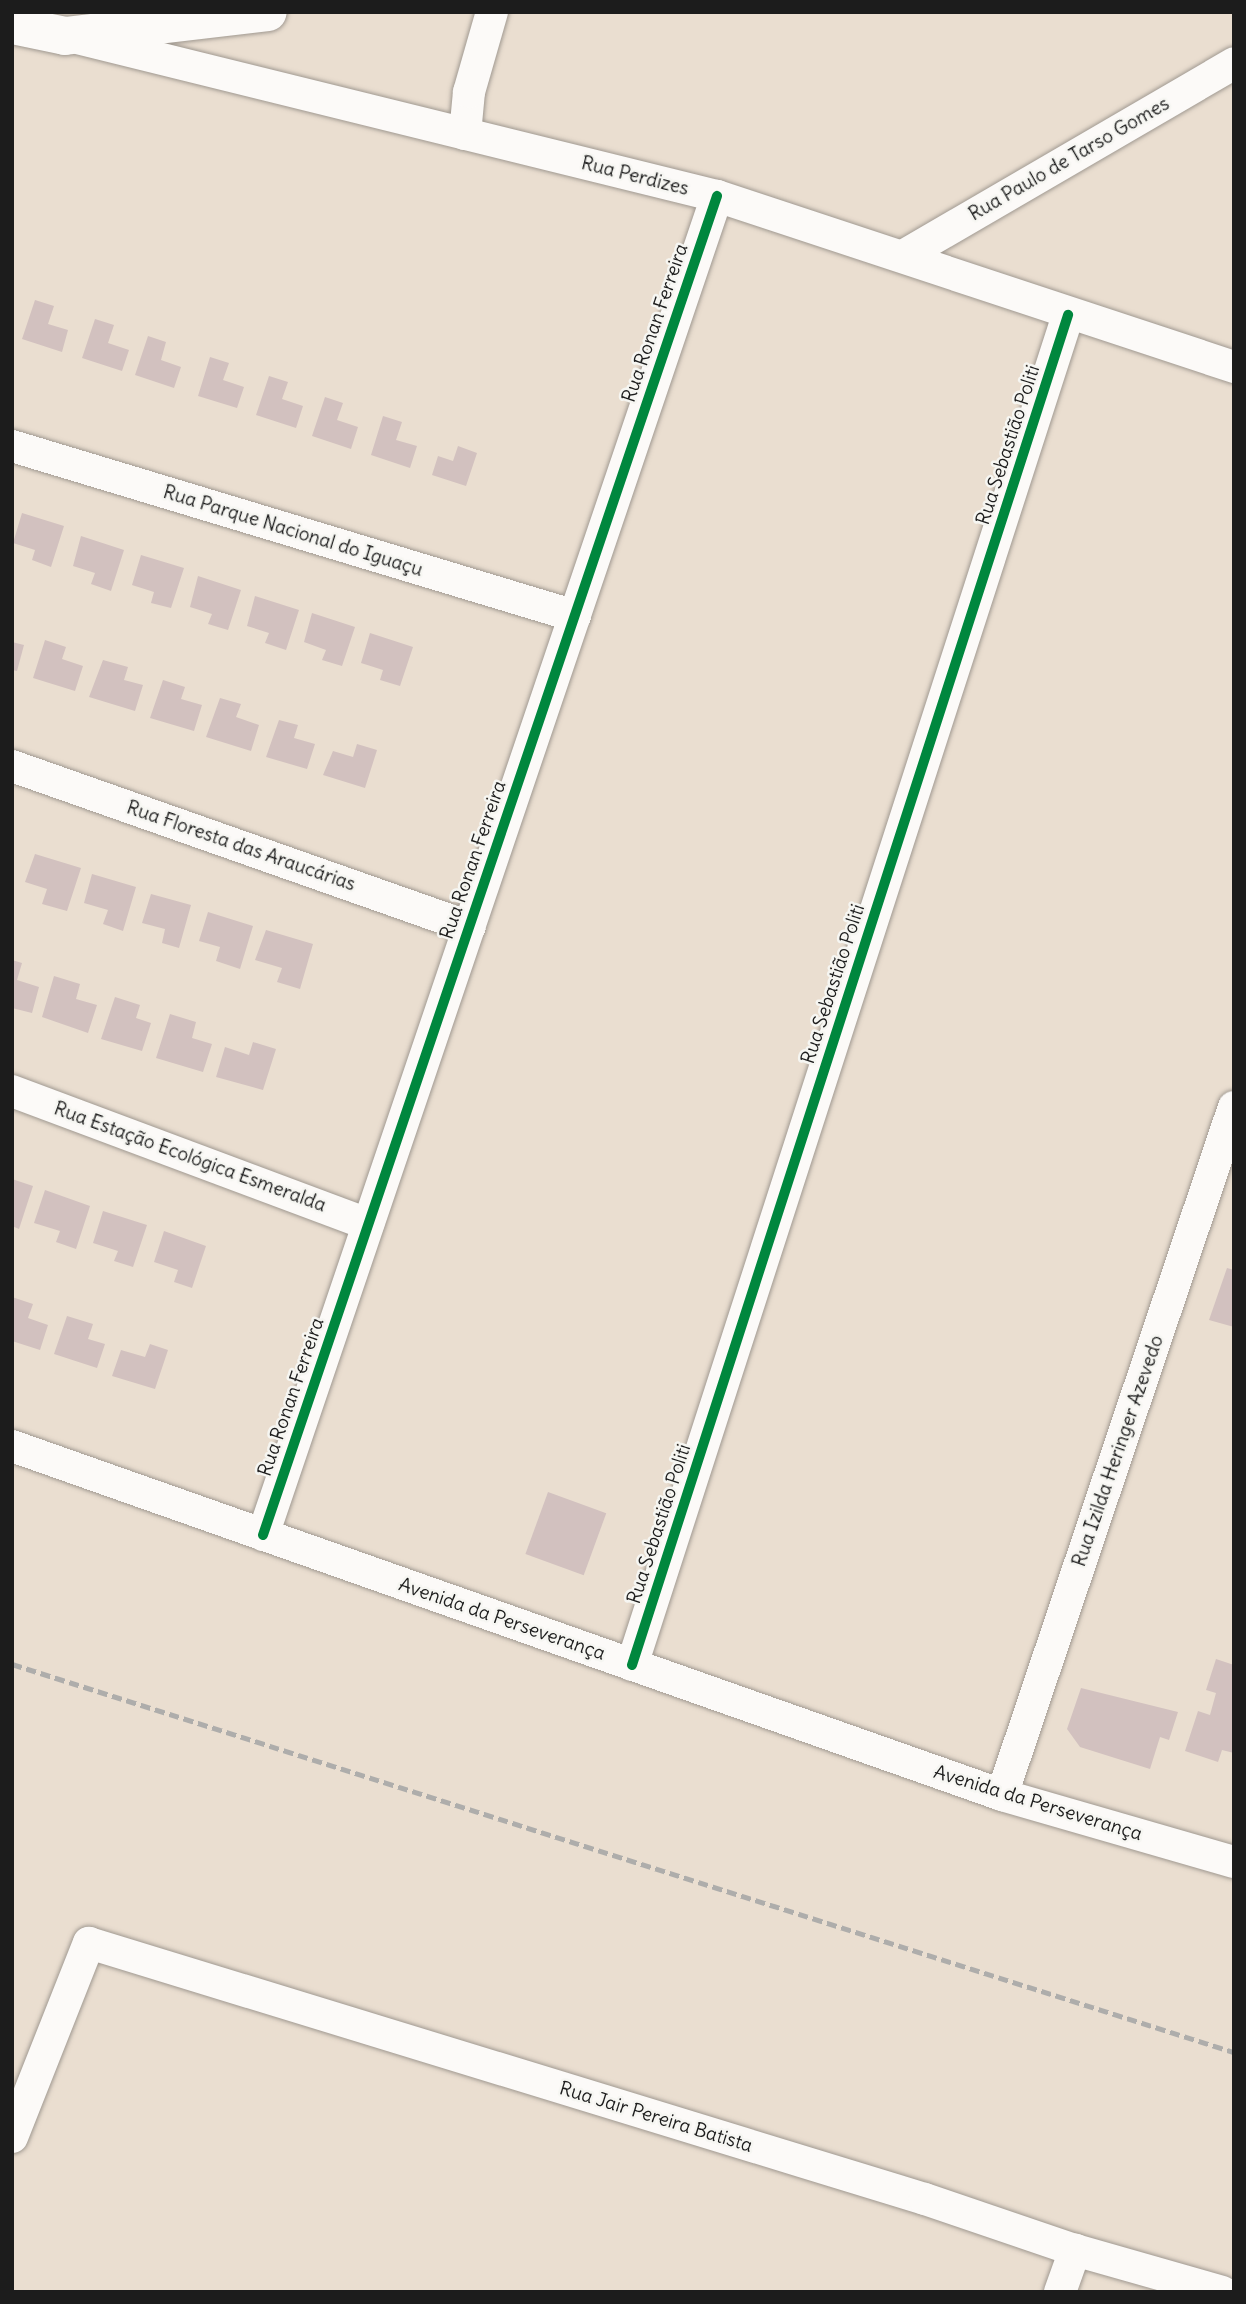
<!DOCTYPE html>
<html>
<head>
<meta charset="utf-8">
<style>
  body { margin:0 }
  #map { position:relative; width:1246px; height:2304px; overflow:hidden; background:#eaded0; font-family:Delius,sans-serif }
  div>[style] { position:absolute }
  .building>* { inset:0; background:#d2c1bf; transform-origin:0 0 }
  .roads { filter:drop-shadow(0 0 2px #a09991) drop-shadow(0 0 2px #a09991) }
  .minor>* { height:32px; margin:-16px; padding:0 16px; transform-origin:16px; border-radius:16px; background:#fcfaf8 }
  .tertiary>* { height:38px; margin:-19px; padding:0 19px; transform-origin:19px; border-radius:19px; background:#fcfaf8 }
  .rail>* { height:5px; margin-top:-2.5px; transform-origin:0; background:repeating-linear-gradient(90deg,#aeadab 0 10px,transparent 0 15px) }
  .cycleway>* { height:10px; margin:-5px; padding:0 5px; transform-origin:5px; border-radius:5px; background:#00873e }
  span { translate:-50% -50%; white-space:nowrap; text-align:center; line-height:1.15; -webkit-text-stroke:5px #f6f6f2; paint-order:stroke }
  .street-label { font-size:19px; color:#1c1c1c }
  .frame { position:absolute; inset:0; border:14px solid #1c1c1c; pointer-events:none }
</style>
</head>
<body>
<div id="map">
  <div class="building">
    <div style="clip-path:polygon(35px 300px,54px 306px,48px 324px,68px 330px,62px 352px,22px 339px)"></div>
    <div style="clip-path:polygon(95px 319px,114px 325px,108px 343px,129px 350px,122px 371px,82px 358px)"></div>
    <div style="clip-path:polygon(148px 336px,166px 342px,161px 360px,181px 367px,174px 388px,135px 375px)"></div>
    <div style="clip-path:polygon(210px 357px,229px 363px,223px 380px,244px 387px,237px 408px,198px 396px)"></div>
    <div style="clip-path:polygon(269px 376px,288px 382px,282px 399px,303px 406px,296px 428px,256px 415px)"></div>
    <div style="clip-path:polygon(325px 397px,343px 403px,337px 420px,358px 427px,351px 449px,312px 436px)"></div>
    <div style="clip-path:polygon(383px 416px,402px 422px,396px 440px,417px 446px,410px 468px,371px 455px)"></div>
    <div style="clip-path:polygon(458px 446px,477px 453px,466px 486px,432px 475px,438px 456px,453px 461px)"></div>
    <div style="clip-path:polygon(22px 513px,64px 526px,51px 567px,32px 560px,35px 550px,13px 543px)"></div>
    <div style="clip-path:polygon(81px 536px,124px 550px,111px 591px,91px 584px,95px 573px,73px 566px)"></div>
    <div style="clip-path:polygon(141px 555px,184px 568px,171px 608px,151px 603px,154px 592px,132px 585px)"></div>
    <div style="clip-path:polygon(198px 576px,241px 590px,228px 630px,208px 624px,212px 614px,190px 607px)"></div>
    <div style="clip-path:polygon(255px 596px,299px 610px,286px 650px,265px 643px,269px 633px,247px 626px)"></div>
    <div style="clip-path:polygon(312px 613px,355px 627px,342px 666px,322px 660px,326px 650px,304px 642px)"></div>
    <div style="clip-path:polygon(370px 633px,413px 647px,400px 686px,380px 680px,383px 670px,361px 663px)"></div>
    <div style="clip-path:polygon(45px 640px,66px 647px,62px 659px,83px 666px,75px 691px,33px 678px)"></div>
    <div style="clip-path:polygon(12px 642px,24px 645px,17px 671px,12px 670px)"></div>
    <div style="clip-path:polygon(103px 660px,128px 667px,124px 680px,143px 685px,135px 711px,89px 697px)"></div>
    <div style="clip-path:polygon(163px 680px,185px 687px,181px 699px,202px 705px,194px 731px,150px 718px)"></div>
    <div style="clip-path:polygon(220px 698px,241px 704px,236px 717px,259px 725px,251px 751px,206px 737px)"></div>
    <div style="clip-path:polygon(279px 720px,298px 725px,294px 738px,315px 744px,307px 769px,266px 757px)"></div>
    <div style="clip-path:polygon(357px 744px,377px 750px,365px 788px,323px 775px,333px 751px,353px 757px)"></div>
    <div style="clip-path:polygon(35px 854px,81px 868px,67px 911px,42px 904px,47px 889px,25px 882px)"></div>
    <div style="clip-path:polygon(92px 874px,136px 887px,123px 931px,103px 924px,108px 910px,84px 903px)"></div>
    <div style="clip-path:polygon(151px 894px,191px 905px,179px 948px,162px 943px,165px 929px,142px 923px)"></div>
    <div style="clip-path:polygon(208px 912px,253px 926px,240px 969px,216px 961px,220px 947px,199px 941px)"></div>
    <div style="clip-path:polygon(266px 930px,313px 944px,300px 989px,277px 982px,282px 968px,255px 960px)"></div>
    <div style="clip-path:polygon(12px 960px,22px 963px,17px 980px,39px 987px,32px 1013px,12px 1008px)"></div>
    <div style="clip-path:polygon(54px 976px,80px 984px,76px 999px,97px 1005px,88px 1033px,42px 1017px)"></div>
    <div style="clip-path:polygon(115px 997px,140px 1005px,136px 1018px,151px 1023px,142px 1051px,101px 1039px)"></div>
    <div style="clip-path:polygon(170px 1014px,196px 1022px,192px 1038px,212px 1044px,203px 1072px,156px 1058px)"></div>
    <div style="clip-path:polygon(253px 1042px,276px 1049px,263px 1090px,216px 1077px,225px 1047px,249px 1055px)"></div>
    <div style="clip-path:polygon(12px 1179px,33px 1186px,19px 1229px,12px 1226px)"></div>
    <div style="clip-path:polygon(45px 1190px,90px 1206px,76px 1249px,56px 1242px,60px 1231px,34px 1223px)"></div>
    <div style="clip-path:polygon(103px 1211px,147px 1225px,133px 1267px,114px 1261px,118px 1251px,93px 1243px)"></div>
    <div style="clip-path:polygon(164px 1231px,206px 1246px,192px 1288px,174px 1282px,178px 1270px,154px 1262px)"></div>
    <div style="clip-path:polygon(1227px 1268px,1234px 1270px,1234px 1327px,1209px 1320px)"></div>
    <div style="clip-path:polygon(12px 1297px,33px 1304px,28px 1318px,48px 1325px,40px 1350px,12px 1341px)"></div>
    <div style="clip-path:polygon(67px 1316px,93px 1324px,88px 1339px,105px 1344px,97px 1368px,54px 1354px)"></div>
    <div style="clip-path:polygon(150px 1344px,168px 1350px,155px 1389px,112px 1376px,121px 1350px,145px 1357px)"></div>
    <div style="left:548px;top:1492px;width:62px;height:66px;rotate:20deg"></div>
    <div style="clip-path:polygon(1216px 1659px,1234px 1665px,1234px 1753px,1222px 1750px,1218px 1762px,1185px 1751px,1198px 1711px,1210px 1715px,1216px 1693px,1206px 1690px)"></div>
    <div style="clip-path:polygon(1081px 1688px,1178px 1712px,1169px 1740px,1160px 1737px,1150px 1769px,1080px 1747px,1067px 1729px)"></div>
  </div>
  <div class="roads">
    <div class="minor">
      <div style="left:77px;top:38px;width:659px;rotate:13.87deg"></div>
      <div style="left:717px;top:196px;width:545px;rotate:18.3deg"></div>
      <div style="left:465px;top:134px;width:42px;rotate:-84.6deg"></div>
      <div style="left:469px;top:92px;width:83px;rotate:-74deg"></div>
      <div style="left:903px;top:256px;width:383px;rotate:-30.2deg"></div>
      <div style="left:12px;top:446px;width:588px;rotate:16.8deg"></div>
      <div style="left:12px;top:766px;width:485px;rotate:19.4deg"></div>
      <div style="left:12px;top:1091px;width:380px;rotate:20.5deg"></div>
      <div style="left:12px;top:1446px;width:1050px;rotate:19.42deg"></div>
      <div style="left:1002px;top:1795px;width:241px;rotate:16.1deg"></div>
      <div style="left:263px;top:1535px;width:1414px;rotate:-71.27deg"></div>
      <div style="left:632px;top:1665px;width:1419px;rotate:-72.1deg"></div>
      <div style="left:1002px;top:1795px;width:726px;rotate:-71.37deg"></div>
      <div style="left:12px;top:2137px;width:209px;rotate:-68.4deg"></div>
      <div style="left:89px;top:1943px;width:874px;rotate:17.03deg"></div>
      <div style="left:925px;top:2199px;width:158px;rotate:18.8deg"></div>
      <div style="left:1075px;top:2250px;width:153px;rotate:15.9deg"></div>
      <div style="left:1060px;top:2292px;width:45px;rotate:-70.3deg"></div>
    </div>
    <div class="tertiary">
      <div style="left:12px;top:25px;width:54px;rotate:11.7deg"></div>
      <div style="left:65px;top:36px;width:204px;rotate:-6.7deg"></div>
    </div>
  </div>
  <div class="rail">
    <div style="left:12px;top:1664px;width:1282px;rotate:17.62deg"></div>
  </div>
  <div class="cycleway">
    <div style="left:263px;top:1535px;width:1414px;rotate:-71.27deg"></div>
    <div style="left:632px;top:1665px;width:1419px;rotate:-72.1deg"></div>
  </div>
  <div class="street-label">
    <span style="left:1069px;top:159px;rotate:-30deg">Rua Paulo de Tarso Gomes</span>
    <span style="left:635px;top:176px;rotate:14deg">Rua Perdizes</span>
    <span style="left:655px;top:323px;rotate:-71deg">Rua Ronan Ferreira</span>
    <span style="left:1008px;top:445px;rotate:-72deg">Rua Sebastião Politi</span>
    <span style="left:293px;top:531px;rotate:17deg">Rua Parque Nacional do Iguaçu</span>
    <span style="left:241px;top:846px;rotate:19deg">Rua Floresta das Araucárias</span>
    <span style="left:473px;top:860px;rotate:-71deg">Rua Ronan Ferreira</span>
    <span style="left:833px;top:984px;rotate:-72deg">Rua Sebastião Politi</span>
    <span style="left:190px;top:1157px;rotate:20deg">Rua Estação Ecológica Esmeralda</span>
    <span style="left:291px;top:1397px;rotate:-71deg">Rua Ronan Ferreira</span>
    <span style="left:1118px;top:1451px;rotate:-71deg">Rua Izilda Heringer Azevedo</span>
    <span style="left:659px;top:1524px;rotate:-72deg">Rua Sebastião Politi</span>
    <span style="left:502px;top:1619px;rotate:19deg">Avenida da Perseverança</span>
    <span style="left:1038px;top:1803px;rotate:17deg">Avenida da Perseverança</span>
    <span style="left:656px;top:2117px;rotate:17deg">Rua Jair Pereira Batista</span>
  </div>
  <div class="frame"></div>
</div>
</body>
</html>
